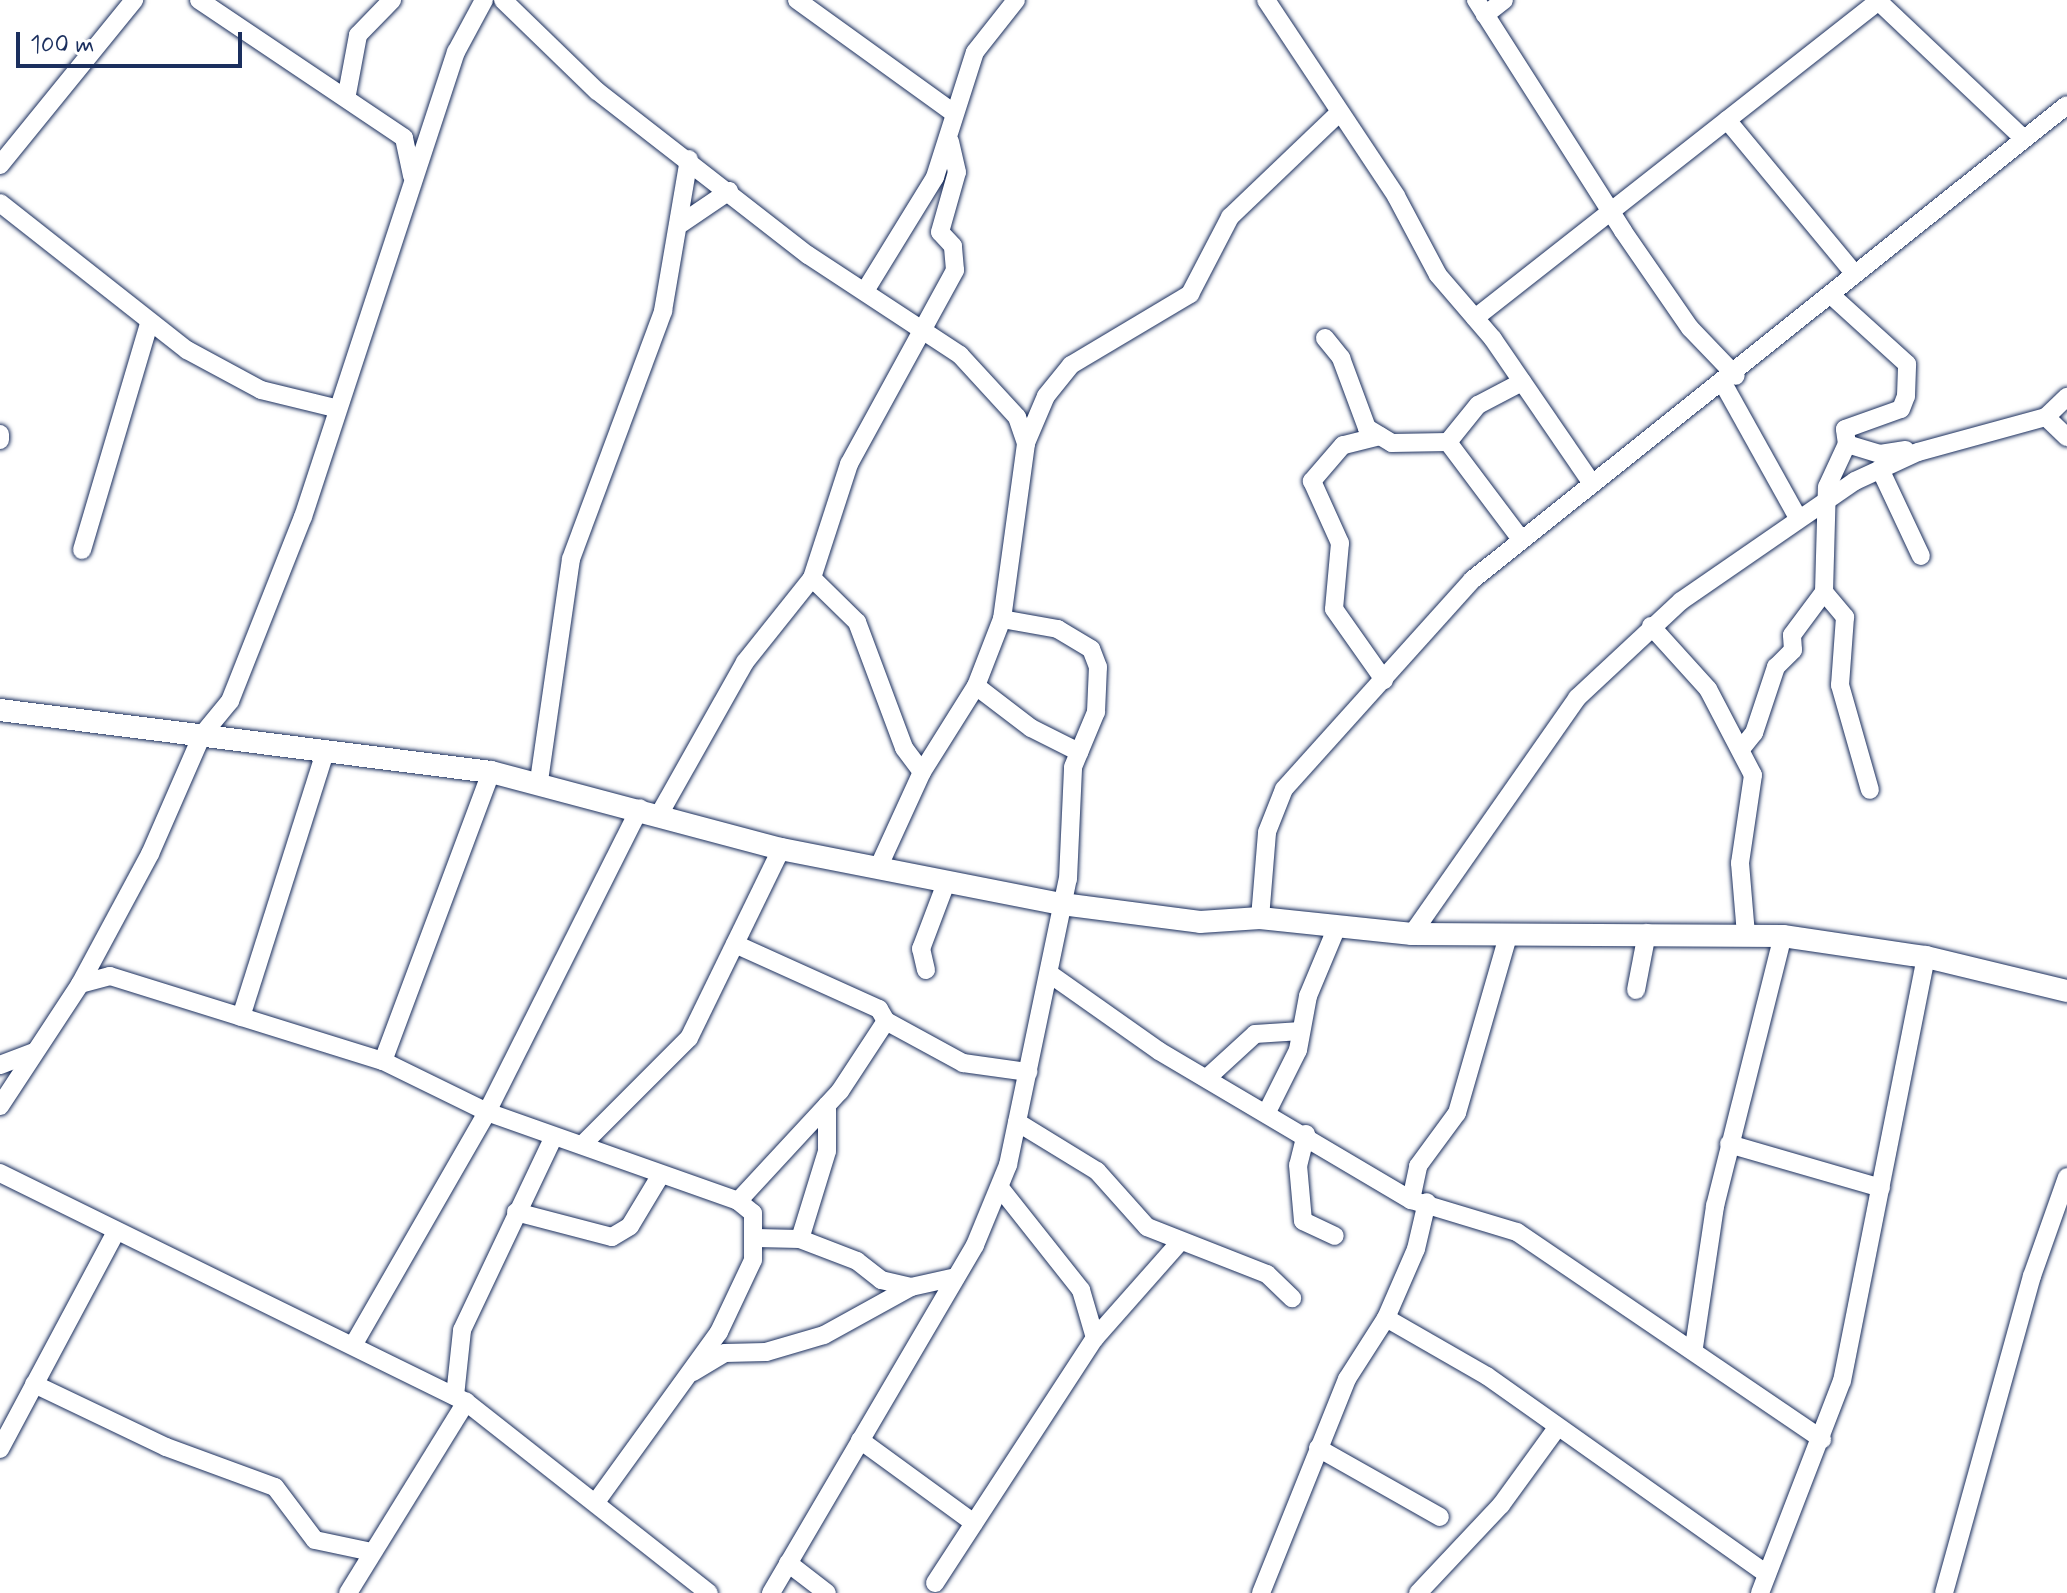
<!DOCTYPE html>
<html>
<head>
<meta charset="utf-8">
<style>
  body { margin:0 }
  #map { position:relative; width:2067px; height:1593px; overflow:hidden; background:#fff; font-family:Mynerve,sans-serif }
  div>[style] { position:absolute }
  .roads { filter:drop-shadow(0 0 2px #1b2f5e) drop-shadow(0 0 2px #1b2f5e) }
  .minor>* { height:18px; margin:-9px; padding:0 9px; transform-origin:9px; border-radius:9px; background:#fff }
  .tertiary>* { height:22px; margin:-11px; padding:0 11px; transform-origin:11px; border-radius:11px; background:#fff }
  span { translate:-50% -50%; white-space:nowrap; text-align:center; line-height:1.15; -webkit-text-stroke:6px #fff; paint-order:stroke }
  .scale { position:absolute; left:16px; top:32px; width:226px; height:36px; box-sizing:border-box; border:4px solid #1b2f5e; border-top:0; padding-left:10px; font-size:24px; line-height:28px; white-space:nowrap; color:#1b2f5e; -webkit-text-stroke:6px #fff; paint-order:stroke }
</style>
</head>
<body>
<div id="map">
  <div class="roads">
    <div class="minor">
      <div style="left:199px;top:0;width:247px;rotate:33.9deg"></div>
      <div style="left:404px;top:138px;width:39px;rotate:78deg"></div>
      <div style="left:503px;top:0;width:131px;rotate:44.1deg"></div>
      <div style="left:597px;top:91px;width:267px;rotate:37.9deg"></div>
      <div style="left:808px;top:255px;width:182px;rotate:33.3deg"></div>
      <div style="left:960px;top:355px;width:84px;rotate:47.4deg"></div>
      <div style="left:1017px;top:417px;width:28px;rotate:71deg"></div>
      <div style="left:797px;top:0;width:190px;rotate:35.8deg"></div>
      <div style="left:1266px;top:0;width:235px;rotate:56.4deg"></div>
      <div style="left:1396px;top:196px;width:89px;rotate:62deg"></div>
      <div style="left:1438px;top:275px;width:84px;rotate:49.3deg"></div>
      <div style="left:1493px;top:339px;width:173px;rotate:55.6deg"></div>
      <div style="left:1476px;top:0;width:274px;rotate:57.5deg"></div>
      <div style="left:1623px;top:231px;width:118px;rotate:55.4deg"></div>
      <div style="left:1690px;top:328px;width:66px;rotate:46.2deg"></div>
      <div style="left:1877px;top:0;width:201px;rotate:43.4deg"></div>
      <div style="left:1485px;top:15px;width:24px;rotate:-38deg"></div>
      <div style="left:347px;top:94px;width:60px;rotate:-79.4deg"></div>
      <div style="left:358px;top:35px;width:49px;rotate:-45.8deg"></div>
      <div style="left:1727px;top:120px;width:200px;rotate:50.3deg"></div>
      <div style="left:0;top:165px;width:213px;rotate:-50.9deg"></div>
      <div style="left:0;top:203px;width:238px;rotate:38.2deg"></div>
      <div style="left:187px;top:350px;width:84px;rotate:28.4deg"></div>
      <div style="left:261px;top:390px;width:76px;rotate:13.7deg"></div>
      <div style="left:682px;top:223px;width:57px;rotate:-34.2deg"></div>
      <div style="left:865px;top:291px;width:134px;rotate:-58.4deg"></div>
      <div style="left:935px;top:177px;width:131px;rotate:-72.3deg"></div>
      <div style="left:975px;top:52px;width:66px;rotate:-51.7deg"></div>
      <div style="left:1475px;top:318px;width:515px;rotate:-38.14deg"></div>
      <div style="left:1325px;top:338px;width:26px;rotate:51deg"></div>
      <div style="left:1341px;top:358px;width:75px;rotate:69.6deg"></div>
      <div style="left:1367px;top:428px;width:29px;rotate:31deg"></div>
      <div style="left:1392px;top:443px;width:56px;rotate:-1deg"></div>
      <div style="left:1724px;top:385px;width:152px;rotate:60.9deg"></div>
      <div style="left:2046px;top:417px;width:29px;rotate:44deg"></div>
      <div style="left:0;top:434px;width:6px;rotate:90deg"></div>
      <div style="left:1380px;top:436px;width:38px;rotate:166deg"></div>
      <div style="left:1343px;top:445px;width:48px;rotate:130.7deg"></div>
      <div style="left:1312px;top:481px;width:68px;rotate:65.7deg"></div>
      <div style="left:1340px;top:543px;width:66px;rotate:95.2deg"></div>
      <div style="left:1334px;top:609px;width:87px;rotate:54.8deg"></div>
      <div style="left:1847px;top:444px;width:34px;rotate:17deg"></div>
      <div style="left:1880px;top:454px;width:26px;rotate:-9deg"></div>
      <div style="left:1880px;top:469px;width:96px;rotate:64.8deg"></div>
      <div style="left:1520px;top:538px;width:120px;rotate:-126.9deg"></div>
      <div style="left:1448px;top:442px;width:48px;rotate:-51deg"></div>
      <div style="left:1478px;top:405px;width:50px;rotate:-27.6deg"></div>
      <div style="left:82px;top:550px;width:236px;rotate:-73.5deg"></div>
      <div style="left:812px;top:578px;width:63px;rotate:44.4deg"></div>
      <div style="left:857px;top:622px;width:134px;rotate:69.5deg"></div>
      <div style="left:904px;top:748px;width:30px;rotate:53deg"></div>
      <div style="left:1824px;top:592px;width:33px;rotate:50deg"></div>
      <div style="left:1845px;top:617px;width:68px;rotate:94.2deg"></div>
      <div style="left:1840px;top:685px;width:109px;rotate:74.1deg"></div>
      <div style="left:1651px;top:626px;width:85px;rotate:47.9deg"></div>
      <div style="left:1708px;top:689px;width:97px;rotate:62.4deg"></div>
      <div style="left:1753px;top:775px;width:89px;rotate:98.4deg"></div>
      <div style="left:1740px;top:863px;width:72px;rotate:85.2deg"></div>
      <div style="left:976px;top:686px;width:69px;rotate:37.4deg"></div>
      <div style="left:1031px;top:728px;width:54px;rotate:26.6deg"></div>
      <div style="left:1741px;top:749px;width:21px;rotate:-51deg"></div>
      <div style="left:1754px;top:733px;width:70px;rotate:-71.6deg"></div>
      <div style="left:1776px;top:667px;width:24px;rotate:-45deg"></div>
      <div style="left:1793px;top:650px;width:15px;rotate:-94deg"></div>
      <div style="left:1792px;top:635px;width:54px;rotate:-53.3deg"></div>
      <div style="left:1824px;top:592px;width:105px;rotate:-88.4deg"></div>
      <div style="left:1827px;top:487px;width:47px;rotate:-65.1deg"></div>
      <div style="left:1847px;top:444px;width:15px;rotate:-98deg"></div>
      <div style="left:1845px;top:429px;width:59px;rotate:-19.7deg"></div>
      <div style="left:1901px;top:409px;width:14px;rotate:-69deg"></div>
      <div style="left:1906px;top:396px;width:32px;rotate:-88deg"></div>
      <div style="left:1907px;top:364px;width:101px;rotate:-137.8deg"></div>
      <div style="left:539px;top:781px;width:224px;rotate:-81.8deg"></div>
      <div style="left:571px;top:559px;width:265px;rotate:-69.6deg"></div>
      <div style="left:663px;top:311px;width:154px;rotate:-80.3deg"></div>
      <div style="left:660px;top:813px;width:173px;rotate:-60.6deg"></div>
      <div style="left:745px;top:662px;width:107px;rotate:-51.4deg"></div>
      <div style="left:812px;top:578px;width:120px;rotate:-72deg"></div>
      <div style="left:849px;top:464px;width:221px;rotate:-61.3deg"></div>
      <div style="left:955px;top:270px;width:24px;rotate:-95deg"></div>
      <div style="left:953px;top:246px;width:19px;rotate:-133deg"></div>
      <div style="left:940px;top:232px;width:62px;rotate:-74.2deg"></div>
      <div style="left:957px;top:172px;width:31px;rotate:-103deg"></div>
      <div style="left:879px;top:866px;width:103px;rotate:-65.4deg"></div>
      <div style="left:922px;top:772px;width:102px;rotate:-57.9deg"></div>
      <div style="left:976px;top:686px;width:72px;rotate:-68.8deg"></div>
      <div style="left:1002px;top:619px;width:178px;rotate:-82.2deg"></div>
      <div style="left:1026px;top:443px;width:51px;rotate:-66.9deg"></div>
      <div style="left:1046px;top:396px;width:40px;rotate:-51deg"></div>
      <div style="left:1071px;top:365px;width:139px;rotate:-30.8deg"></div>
      <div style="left:1190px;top:294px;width:87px;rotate:-62.5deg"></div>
      <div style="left:1230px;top:217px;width:151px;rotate:-43.7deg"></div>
      <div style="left:1260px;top:918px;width:86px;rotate:-85.3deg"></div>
      <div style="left:1267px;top:832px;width:46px;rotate:-68.4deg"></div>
      <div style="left:1284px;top:789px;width:281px;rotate:-48deg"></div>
      <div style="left:1472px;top:580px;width:761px;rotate:-38.6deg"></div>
      <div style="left:1412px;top:934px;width:288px;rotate:-55deg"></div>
      <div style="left:1577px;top:698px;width:142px;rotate:-43deg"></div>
      <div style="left:1681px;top:601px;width:211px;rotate:-34.6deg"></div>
      <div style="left:1855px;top:481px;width:69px;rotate:-24.7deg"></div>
      <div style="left:1918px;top:452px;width:133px;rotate:-15.3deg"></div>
      <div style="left:2046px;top:417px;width:29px;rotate:-44deg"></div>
      <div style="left:735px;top:944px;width:158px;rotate:24.3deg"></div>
      <div style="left:879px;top:1009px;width:14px;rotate:60deg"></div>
      <div style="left:886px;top:1021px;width:84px;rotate:123.3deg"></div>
      <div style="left:840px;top:1091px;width:150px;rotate:132.8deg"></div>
      <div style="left:926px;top:970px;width:22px;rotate:-103deg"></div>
      <div style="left:921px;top:949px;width:71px;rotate:-69.3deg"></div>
      <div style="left:1050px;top:974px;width:133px;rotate:35.2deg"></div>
      <div style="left:1159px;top:1051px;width:293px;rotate:30.6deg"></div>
      <div style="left:1411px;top:1200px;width:111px;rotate:16.8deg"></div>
      <div style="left:1517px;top:1232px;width:369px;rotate:34.2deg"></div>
      <div style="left:80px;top:984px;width:31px;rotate:-15deg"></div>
      <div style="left:110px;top:976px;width:286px;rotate:17.3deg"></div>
      <div style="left:383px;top:1061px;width:116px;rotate:26.1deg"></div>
      <div style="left:487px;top:1112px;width:266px;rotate:19.5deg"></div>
      <div style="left:738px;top:1201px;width:19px;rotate:39deg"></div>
      <div style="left:753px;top:1213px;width:47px;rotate:90deg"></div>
      <div style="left:753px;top:1260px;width:80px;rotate:115.3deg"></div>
      <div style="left:719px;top:1332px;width:211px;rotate:125.9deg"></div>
      <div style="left:1636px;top:990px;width:58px;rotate:-79.1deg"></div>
      <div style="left:241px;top:1017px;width:278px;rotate:-72.4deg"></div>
      <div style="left:886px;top:1021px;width:88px;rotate:28.6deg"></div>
      <div style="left:963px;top:1063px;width:66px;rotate:7.9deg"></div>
      <div style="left:383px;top:1061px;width:309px;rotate:-69.5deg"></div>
      <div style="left:0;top:1065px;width:36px;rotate:-21deg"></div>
      <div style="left:1207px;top:1078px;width:65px;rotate:-42.5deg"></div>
      <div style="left:1255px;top:1034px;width:46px;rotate:-3.7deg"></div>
      <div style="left:0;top:1106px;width:146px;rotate:-56.7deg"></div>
      <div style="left:80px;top:984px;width:148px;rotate:-61.7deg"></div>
      <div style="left:150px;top:854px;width:130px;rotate:-66.4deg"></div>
      <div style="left:202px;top:735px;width:44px;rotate:-50.5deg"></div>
      <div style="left:230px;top:701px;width:198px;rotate:-68.4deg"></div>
      <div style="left:303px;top:517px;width:490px;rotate:-71.8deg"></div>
      <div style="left:456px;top:52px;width:59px;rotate:-61.7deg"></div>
      <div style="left:1267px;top:1112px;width:69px;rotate:-63.4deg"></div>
      <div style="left:1298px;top:1050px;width:55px;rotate:-79.5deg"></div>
      <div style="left:1308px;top:996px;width:73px;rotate:-67.3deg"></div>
      <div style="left:1017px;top:1122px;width:94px;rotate:31.5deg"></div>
      <div style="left:1097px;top:1171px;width:75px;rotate:48.2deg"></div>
      <div style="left:1147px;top:1227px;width:129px;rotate:21.4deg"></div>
      <div style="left:1267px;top:1274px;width:35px;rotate:44deg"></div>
      <div style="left:1306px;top:1134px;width:32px;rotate:104deg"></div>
      <div style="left:1298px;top:1165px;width:56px;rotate:84.9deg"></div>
      <div style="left:1303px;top:1221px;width:35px;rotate:25deg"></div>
      <div style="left:1729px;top:1144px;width:158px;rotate:16.1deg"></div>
      <div style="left:582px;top:1145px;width:151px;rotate:-45deg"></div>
      <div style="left:689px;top:1038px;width:210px;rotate:-64deg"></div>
      <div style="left:0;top:1173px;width:519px;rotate:26.17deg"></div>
      <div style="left:466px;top:1402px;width:309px;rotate:38.2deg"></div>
      <div style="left:1001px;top:1189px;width:129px;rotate:51.6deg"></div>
      <div style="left:1081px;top:1290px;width:50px;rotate:73.7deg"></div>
      <div style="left:1411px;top:1200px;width:35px;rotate:-78deg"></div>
      <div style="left:1418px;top:1166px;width:66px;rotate:-53.7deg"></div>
      <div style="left:1457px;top:1113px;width:187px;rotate:-73.9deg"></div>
      <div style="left:516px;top:1212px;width:99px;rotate:14.6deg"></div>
      <div style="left:612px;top:1237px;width:21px;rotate:-31deg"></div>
      <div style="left:630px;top:1226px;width:58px;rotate:-59deg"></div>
      <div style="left:756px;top:1238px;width:44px;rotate:1.3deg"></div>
      <div style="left:800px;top:1239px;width:61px;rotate:21.1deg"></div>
      <div style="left:857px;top:1261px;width:31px;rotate:38deg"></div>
      <div style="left:881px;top:1280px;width:31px;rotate:13deg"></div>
      <div style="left:911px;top:1287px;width:46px;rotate:-12.5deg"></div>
      <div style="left:800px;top:1239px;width:92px;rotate:-72.9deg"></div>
      <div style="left:827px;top:1151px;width:46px;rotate:-90deg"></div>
      <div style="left:1386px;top:1318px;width:116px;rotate:29.9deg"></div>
      <div style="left:1487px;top:1376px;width:343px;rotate:35.3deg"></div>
      <div style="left:355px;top:1342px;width:265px;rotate:-60.1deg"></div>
      <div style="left:487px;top:1112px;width:340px;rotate:-63.3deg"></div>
      <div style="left:1694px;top:1347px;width:143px;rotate:-81.5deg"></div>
      <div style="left:1715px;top:1206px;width:278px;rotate:-75.9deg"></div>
      <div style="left:693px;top:1372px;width:37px;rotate:-31deg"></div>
      <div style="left:725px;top:1353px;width:41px;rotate:-1.4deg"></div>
      <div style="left:766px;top:1352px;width:60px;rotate:-16.3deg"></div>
      <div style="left:824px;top:1335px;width:99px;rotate:-28.9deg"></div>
      <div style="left:34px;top:1384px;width:146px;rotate:25.5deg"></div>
      <div style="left:166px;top:1447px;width:116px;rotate:20.2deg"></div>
      <div style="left:275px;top:1487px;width:66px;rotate:53deg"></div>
      <div style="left:315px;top:1540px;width:58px;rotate:11.9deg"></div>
      <div style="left:455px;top:1396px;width:66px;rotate:-83.9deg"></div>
      <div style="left:462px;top:1330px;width:212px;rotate:-64.6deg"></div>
      <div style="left:860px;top:1440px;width:141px;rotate:36.1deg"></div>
      <div style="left:1318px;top:1448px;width:140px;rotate:29.5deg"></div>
      <div style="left:0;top:1449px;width:246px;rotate:-61.9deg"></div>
      <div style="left:788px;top:1563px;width:49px;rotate:37.6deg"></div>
      <div style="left:935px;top:1583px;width:293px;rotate:-56.9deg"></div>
      <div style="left:1095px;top:1338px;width:128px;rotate:-48.5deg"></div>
      <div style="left:348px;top:1593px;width:225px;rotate:-58.3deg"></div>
      <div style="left:771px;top:1593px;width:403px;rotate:-59.6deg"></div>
      <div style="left:975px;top:1245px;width:87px;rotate:-67.6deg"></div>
      <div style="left:1008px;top:1165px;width:292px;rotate:-78.2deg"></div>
      <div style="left:1068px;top:879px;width:112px;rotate:-87.4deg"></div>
      <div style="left:1073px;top:767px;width:60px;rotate:-67.3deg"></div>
      <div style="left:1096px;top:712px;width:45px;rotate:-87.5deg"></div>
      <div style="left:1098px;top:667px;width:19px;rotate:-111deg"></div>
      <div style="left:1091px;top:649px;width:39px;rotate:-149deg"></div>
      <div style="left:1058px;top:629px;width:57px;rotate:-169.9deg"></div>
      <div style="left:1261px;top:1593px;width:231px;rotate:-68.1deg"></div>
      <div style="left:1347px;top:1379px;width:72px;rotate:-57.4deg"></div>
      <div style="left:1386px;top:1318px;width:75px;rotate:-66.5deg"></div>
      <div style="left:1416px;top:1249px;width:48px;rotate:-76.8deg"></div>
      <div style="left:1418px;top:1593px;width:121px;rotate:-46.7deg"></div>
      <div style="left:1501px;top:1505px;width:95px;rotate:-54deg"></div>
      <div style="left:1760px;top:1593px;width:227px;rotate:-68.9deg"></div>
      <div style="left:1842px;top:1381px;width:432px;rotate:-78.8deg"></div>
      <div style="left:1944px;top:1593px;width:329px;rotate:-74.5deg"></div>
      <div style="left:2032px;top:1276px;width:105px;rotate:-70.5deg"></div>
    </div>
    <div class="tertiary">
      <div style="left:0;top:710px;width:495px;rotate:7.2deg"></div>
      <div style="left:491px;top:772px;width:300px;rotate:14.9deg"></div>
      <div style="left:781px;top:849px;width:286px;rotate:11.1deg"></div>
      <div style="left:1062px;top:904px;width:139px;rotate:7.4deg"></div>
      <div style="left:1200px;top:922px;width:60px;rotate:-3.8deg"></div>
      <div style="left:1260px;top:918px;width:153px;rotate:6deg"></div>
      <div style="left:1412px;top:934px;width:371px;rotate:0.3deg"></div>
      <div style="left:1783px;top:936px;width:145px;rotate:8.4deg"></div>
      <div style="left:1926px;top:957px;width:145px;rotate:13.6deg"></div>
    </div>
  </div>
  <div class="scale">100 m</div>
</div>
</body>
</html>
